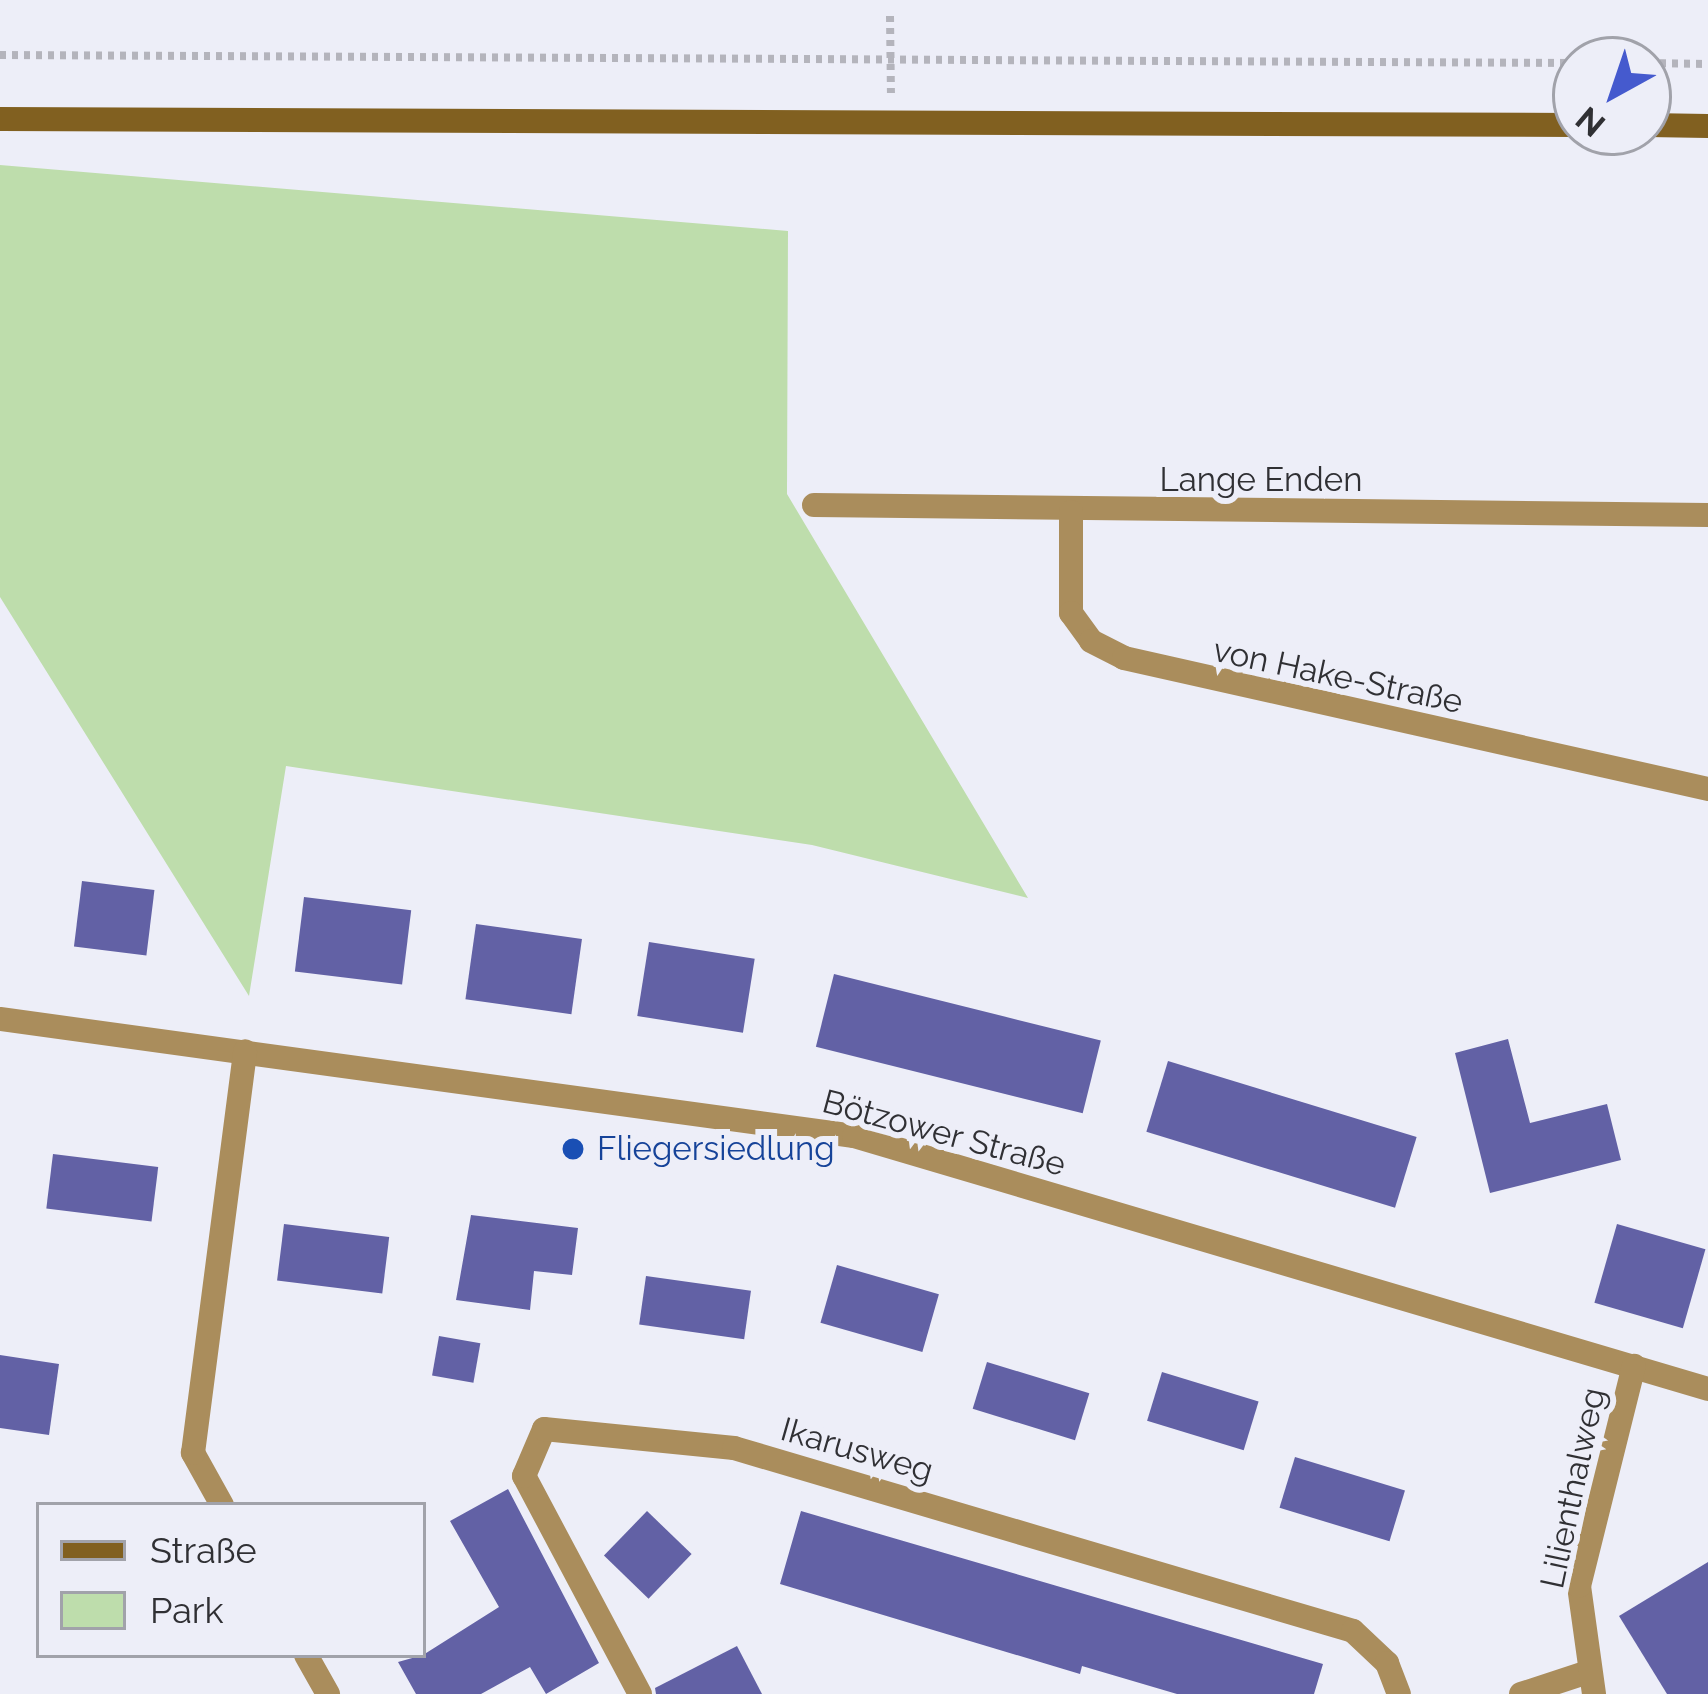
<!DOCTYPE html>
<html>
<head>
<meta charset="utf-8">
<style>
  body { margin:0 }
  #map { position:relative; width:1708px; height:1694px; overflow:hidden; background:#edeef8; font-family:Raleway,sans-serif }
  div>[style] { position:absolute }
  .green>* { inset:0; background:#beddac }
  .building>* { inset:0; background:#6261a5; transform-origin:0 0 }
  .path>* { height:8px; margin-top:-4px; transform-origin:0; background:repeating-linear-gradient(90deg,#b4b4bc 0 6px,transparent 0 12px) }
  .minor>* { height:24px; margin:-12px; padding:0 12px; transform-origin:12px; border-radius:12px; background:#aa8d5c }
  .secondary>* { height:24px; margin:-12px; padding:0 12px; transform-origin:12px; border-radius:12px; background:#816020 }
  .dots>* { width:33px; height:33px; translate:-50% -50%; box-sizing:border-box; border:6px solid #edeef8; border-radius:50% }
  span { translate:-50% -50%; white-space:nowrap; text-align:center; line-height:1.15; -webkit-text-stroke:12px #edeef8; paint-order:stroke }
  .street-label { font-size:33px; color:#303034 }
  .transit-label { font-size:33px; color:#164399 }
  .left { translate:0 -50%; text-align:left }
  .legend { position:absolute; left:36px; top:1502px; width:390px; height:156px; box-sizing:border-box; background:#edeef8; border:3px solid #a1a2aa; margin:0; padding:15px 21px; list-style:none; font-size:36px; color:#303034 }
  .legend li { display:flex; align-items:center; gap:24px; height:60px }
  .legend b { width:60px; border:3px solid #a1a2aa }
  .north { position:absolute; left:1552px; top:36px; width:120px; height:120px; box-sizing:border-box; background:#edeef8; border:3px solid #a1a2aa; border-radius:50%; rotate:220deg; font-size:33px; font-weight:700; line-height:48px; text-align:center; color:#303034 }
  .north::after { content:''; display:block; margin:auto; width:42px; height:54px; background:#455ace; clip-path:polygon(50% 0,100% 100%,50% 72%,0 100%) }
</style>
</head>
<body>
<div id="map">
  <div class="green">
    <div style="clip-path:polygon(0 165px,788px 231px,787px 494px,1028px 898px,812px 845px,286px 766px,249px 996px,0 597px)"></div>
  </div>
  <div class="building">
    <div style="left:82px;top:881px;width:73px;height:66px;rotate:7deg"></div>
    <div style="left:304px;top:897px;width:108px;height:75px;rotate:7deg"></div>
    <div style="left:476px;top:924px;width:107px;height:76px;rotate:8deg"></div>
    <div style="left:649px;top:942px;width:107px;height:75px;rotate:9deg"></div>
    <div style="left:834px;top:974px;width:275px;height:75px;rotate:14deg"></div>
    <div style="clip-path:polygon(1508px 1039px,1530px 1123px,1607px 1104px,1621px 1160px,1490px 1193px,1455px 1053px)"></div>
    <div style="left:1168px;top:1061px;width:260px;height:74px;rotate:17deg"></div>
    <div style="left:53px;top:1154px;width:106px;height:55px;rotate:7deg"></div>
    <div style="clip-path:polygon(471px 1215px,578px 1228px,572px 1275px,534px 1271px,530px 1310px,456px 1300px)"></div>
    <div style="left:284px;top:1224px;width:106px;height:57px;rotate:7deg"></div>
    <div style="left:1617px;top:1224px;width:92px;height:82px;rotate:16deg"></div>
    <div style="left:837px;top:1265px;width:106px;height:60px;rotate:16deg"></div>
    <div style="left:646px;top:1276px;width:106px;height:49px;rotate:8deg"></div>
    <div style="left:439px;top:1336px;width:42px;height:40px;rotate:10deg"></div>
    <div style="clip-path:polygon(0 1355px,59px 1364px,49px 1435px,0 1428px)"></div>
    <div style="left:987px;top:1362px;width:107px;height:49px;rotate:17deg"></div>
    <div style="left:1162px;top:1372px;width:101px;height:51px;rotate:17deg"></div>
    <div style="left:1295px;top:1457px;width:115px;height:53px;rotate:17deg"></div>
    <div style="clip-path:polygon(508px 1489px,599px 1663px,546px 1694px,530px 1667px,481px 1694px,416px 1694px,398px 1662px,423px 1655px,499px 1607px,450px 1521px)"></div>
    <div style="left:647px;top:1511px;width:62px;height:62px;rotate:44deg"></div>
    <div style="clip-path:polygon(801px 1511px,1323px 1664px,1314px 1694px,1177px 1694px,1082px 1666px,1080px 1674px,780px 1584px)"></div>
    <div style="clip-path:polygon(1708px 1562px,1708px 1694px,1667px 1694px,1619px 1616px)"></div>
    <div style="clip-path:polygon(737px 1646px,762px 1694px,656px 1694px,655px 1688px)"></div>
  </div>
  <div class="path">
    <div style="left:890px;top:16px;width:77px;rotate:89.3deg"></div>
    <div style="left:0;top:55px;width:1576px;rotate:0.29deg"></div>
    <div style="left:1648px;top:63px;width:60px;rotate:1deg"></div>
  </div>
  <div class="minor">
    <div style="left:814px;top:505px;width:894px;rotate:0.64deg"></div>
    <div style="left:1071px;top:512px;width:101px;rotate:90deg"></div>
    <div style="left:1071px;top:613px;width:34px;rotate:54deg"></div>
    <div style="left:1091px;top:641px;width:37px;rotate:27deg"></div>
    <div style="left:1124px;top:658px;width:599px;rotate:12.64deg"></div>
    <div style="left:0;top:1019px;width:862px;rotate:7.8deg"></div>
    <div style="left:854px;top:1136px;width:891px;rotate:16.5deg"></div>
    <div style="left:222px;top:1505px;width:60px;rotate:-119.1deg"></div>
    <div style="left:193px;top:1453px;width:405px;rotate:-82.6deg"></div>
    <div style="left:306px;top:1655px;width:45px;rotate:60.6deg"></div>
    <div style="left:640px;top:1694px;width:247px;rotate:-118deg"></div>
    <div style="left:524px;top:1476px;width:51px;rotate:-66.9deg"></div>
    <div style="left:544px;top:1429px;width:191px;rotate:5.7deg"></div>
    <div style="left:734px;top:1448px;width:645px;rotate:16.47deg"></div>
    <div style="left:1353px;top:1631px;width:47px;rotate:43.3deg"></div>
    <div style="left:1387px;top:1663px;width:33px;rotate:69deg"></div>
    <div style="left:1521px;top:1694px;width:67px;rotate:-18.2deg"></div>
    <div style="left:1594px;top:1694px;width:109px;rotate:-97.9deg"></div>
    <div style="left:1579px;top:1586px;width:227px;rotate:-76deg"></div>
  </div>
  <div class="secondary">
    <div style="left:0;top:119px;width:1576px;rotate:0.22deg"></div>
    <div style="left:1648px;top:125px;width:60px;rotate:1deg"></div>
  </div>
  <div class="dots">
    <div style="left:573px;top:1149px;background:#1a4fb4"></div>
  </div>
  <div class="street-label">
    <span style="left:1261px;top:480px">Lange Enden</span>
    <span style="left:1338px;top:676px;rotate:12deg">von Hake-Straße</span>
    <span style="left:944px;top:1133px;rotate:15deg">Bötzower Straße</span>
    <span style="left:857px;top:1450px;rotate:16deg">Ikarusweg</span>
    <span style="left:1573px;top:1488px;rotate:-78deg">Lilienthalweg</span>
  </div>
  <div class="transit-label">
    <span class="left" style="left:597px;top:1149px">Fliegersiedlung</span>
  </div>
  <ul class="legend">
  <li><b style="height:15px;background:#816020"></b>Straße</li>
  <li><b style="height:33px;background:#beddac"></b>Park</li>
  </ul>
  <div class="north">N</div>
</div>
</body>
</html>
